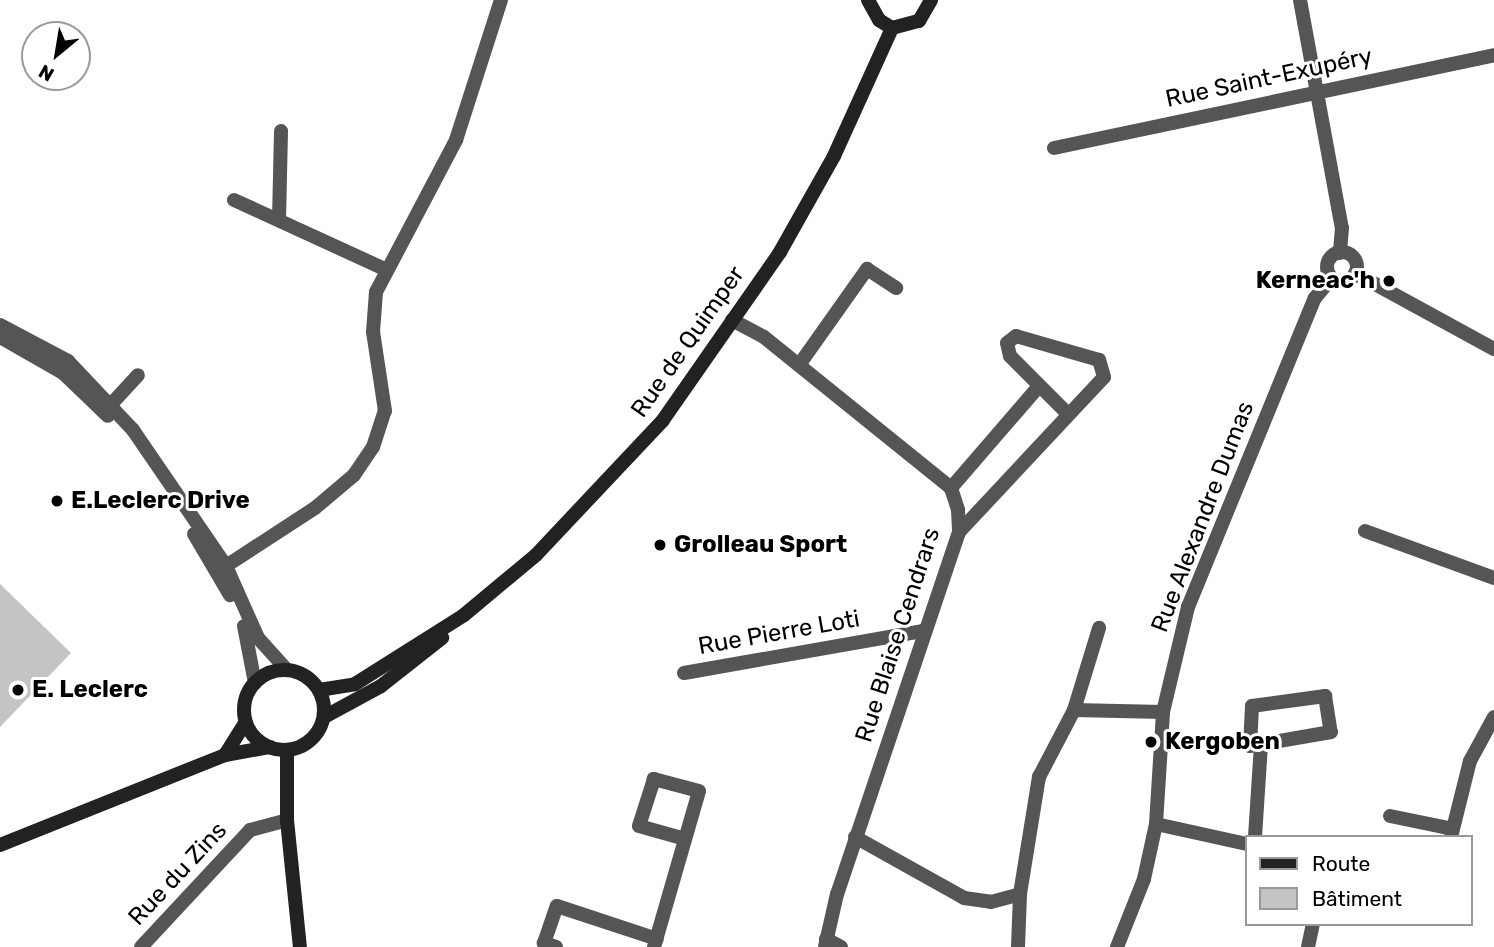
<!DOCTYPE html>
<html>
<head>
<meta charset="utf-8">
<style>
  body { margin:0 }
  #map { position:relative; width:1494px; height:947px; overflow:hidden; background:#fff; font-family:Rubik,sans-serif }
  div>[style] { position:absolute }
  .building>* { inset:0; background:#c4c4c4 }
  .minor>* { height:14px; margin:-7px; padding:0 7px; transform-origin:7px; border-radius:7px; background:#555 }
  .minor>.ring { margin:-7px; padding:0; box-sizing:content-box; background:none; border:14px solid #555; border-radius:50% }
  .tertiary>* { height:14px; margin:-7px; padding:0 7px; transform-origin:7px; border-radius:7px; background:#555 }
  .secondary>* { height:14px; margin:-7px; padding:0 7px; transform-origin:7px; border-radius:7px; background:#222 }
  .secondary>.ring { margin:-7px; padding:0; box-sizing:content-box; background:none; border:14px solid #222; border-radius:50% }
  .dots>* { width:19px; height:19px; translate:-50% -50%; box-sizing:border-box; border:4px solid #fff; border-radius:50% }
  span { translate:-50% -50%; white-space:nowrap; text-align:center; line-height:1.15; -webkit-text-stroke:6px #fff; paint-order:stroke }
  .street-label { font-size:24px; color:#000 }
  .poi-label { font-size:24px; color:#000; font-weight:700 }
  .right { translate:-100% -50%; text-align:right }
  .left { translate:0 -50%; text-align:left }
  .legend { position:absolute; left:1245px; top:835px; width:228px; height:91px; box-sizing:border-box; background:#fff; border:2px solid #999; margin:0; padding:9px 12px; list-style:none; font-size:21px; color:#000 }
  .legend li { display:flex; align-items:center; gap:14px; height:35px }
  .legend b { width:35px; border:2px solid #999 }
  .north { position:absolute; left:21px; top:21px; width:70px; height:70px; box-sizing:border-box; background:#fff; border:2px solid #999; border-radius:50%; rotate:210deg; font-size:19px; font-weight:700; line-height:28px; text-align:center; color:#000 }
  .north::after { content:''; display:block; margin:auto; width:24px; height:32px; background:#000; clip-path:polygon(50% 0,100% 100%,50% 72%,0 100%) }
</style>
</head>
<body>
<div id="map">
  <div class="building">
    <div style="clip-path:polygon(0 584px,71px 653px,0 727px)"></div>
  </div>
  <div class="minor">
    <div style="left:1300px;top:0;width:232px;rotate:79.6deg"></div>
    <div style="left:1342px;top:228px;width:25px;rotate:95deg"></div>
    <div style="left:1054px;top:148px;width:450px;rotate:-11.9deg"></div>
    <div style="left:234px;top:200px;width:166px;rotate:24.6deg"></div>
    <div style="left:279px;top:220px;width:89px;rotate:-88.7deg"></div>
    <div class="ring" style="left:1327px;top:252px;width:16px;height:16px"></div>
    <div style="left:1355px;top:273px;width:158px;rotate:28.7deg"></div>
    <div style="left:732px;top:320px;width:36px;rotate:28deg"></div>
    <div style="left:764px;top:337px;width:240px;rotate:38.9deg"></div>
    <div style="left:951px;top:488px;width:23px;rotate:72deg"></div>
    <div style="left:958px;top:510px;width:22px;rotate:87deg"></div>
    <div style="left:959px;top:532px;width:382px;rotate:108.6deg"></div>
    <div style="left:837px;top:894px;width:54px;rotate:102.8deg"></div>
    <div style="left:799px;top:365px;width:118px;rotate:-54.7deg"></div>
    <div style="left:867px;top:269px;width:35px;rotate:33deg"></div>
    <div style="left:104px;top:412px;width:50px;rotate:-47.4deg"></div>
    <div style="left:951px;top:488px;width:135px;rotate:-49.2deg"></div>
    <div style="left:1365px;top:531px;width:137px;rotate:20deg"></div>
    <div style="left:959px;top:532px;width:212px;rotate:-46.9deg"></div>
    <div style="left:1104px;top:377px;width:18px;rotate:-106deg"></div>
    <div style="left:1099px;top:360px;width:86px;rotate:-163.9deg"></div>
    <div style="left:1016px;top:336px;width:11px;rotate:142deg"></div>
    <div style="left:1007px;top:343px;width:13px;rotate:77deg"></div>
    <div style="left:1010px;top:356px;width:82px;rotate:45deg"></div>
    <div style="left:226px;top:566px;width:106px;rotate:-33.1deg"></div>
    <div style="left:315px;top:508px;width:51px;rotate:-40.2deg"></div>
    <div style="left:354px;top:475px;width:34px;rotate:-56deg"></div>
    <div style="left:373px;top:447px;width:38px;rotate:-72deg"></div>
    <div style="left:385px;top:411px;width:80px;rotate:-98.6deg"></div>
    <div style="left:373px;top:332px;width:40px;rotate:-85.7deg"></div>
    <div style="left:376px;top:292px;width:172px;rotate:-62.2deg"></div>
    <div style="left:456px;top:140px;width:147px;rotate:-72.2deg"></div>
    <div style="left:684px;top:673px;width:243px;rotate:-10deg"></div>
    <div style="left:1325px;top:696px;width:36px;rotate:81deg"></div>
    <div style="left:1331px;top:732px;width:82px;rotate:170.2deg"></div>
    <div style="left:1250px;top:746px;width:40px;rotate:-87.1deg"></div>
    <div style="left:1252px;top:706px;width:74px;rotate:-7.8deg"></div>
    <div style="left:1074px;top:710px;width:89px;rotate:1.3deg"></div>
    <div style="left:1390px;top:816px;width:64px;rotate:11.7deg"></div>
    <div style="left:1156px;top:824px;width:93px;rotate:12.4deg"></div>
    <div style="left:855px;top:837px;width:125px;rotate:29.2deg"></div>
    <div style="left:964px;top:898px;width:27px;rotate:8deg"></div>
    <div style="left:991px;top:902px;width:30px;rotate:-15deg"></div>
    <div style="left:1255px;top:837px;width:93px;rotate:-86.3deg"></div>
    <div style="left:1451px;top:837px;width:78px;rotate:-76deg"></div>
    <div style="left:1470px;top:761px;width:50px;rotate:-61.4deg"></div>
    <div style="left:826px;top:939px;width:17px;rotate:28deg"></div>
    <div style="left:141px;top:947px;width:160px;rotate:-47deg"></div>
    <div style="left:250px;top:830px;width:38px;rotate:-15deg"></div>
    <div style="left:556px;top:947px;width:13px;rotate:-162deg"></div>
    <div style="left:544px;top:943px;width:39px;rotate:-71deg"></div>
    <div style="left:557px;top:906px;width:105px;rotate:18.3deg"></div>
    <div style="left:654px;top:947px;width:162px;rotate:-73.9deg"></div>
    <div style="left:699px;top:791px;width:47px;rotate:-165.1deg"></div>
    <div style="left:654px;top:779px;width:49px;rotate:107.7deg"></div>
    <div style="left:639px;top:826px;width:48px;rotate:15.8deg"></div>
    <div style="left:1018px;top:947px;width:53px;rotate:-87.8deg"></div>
    <div style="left:1020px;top:894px;width:119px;rotate:-80.8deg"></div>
    <div style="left:1039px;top:777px;width:76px;rotate:-62.4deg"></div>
    <div style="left:1074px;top:710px;width:86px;rotate:-73deg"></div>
    <div style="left:1117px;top:947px;width:73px;rotate:-68.3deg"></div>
    <div style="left:1144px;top:879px;width:56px;rotate:-77.7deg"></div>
    <div style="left:1156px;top:824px;width:112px;rotate:-86.4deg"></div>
    <div style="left:1163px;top:712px;width:108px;rotate:-76.6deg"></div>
    <div style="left:1188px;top:607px;width:334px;rotate:-67.7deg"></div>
    <div style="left:1315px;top:298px;width:26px;rotate:-50deg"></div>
    <div style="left:1308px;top:947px;width:24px;rotate:-78deg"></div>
  </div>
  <div class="tertiary">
    <div style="left:0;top:325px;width:77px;rotate:27.9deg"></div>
    <div style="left:68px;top:361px;width:95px;rotate:46.7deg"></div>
    <div style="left:133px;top:430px;width:165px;rotate:55.6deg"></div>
    <div style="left:226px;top:566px;width:79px;rotate:66deg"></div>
    <div style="left:258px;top:638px;width:43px;rotate:47.8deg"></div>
    <div style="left:0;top:337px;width:73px;rotate:29.7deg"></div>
    <div style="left:63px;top:373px;width:62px;rotate:43.7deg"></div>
    <div style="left:194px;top:534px;width:71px;rotate:59.5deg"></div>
    <div style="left:244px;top:626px;width:58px;rotate:79.1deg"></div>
  </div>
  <div class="secondary">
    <div style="left:868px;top:0;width:23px;rotate:61deg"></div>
    <div style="left:879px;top:20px;width:15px;rotate:32deg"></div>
    <div style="left:892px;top:28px;width:28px;rotate:-15deg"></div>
    <div style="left:919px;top:21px;width:24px;rotate:-60deg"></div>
    <div class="ring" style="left:244px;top:670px;width:66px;height:66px"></div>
    <div style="left:319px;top:690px;width:36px;rotate:-9deg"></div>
    <div style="left:355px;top:684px;width:129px;rotate:-32.3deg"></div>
    <div style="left:464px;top:615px;width:94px;rotate:-39.8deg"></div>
    <div style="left:536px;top:555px;width:185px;rotate:-46.7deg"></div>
    <div style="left:663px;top:420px;width:205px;rotate:-55.1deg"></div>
    <div style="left:780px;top:252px;width:110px;rotate:-60.6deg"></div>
    <div style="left:834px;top:156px;width:141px;rotate:-65.6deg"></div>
    <div style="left:324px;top:717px;width:65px;rotate:-28.5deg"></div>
    <div style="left:381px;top:686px;width:78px;rotate:-38.2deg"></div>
    <div style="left:287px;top:750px;width:70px;rotate:90deg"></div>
    <div style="left:287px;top:820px;width:128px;rotate:84.2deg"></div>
    <div style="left:225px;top:755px;width:39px;rotate:-58deg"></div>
    <div style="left:0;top:845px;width:242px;rotate:-21.8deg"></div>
    <div style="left:225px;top:755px;width:46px;rotate:-10.1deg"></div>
  </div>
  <div class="dots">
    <div style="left:1389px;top:281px;background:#000"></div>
    <div style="left:57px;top:501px;background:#000"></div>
    <div style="left:660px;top:545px;background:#000"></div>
    <div style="left:18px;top:690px;background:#000"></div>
    <div style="left:1151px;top:742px;background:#000"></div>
  </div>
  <div class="street-label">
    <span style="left:1269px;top:78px;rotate:-12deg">Rue Saint-Exupéry</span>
    <span style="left:688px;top:342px;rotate:-55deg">Rue de Quimper</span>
    <span style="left:1203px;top:517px;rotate:-69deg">Rue Alexandre Dumas</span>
    <span style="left:779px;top:633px;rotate:-10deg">Rue Pierre Loti</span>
    <span style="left:898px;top:635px;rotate:-72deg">Rue Blaise Cendrars</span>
    <span style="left:178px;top:874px;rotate:-47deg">Rue du Zins</span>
  </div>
  <div class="poi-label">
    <span class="right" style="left:1375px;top:281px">Kerneac'h</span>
    <span class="left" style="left:71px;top:501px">E.Leclerc Drive</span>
    <span class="left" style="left:674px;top:545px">Grolleau Sport</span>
    <span class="left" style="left:32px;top:690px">E. Leclerc</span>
    <span class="left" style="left:1165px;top:742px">Kergoben</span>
  </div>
  <ul class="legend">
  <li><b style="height:9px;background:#222"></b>Route</li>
  <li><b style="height:19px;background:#c4c4c4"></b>Bâtiment</li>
  </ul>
  <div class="north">N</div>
</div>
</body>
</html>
